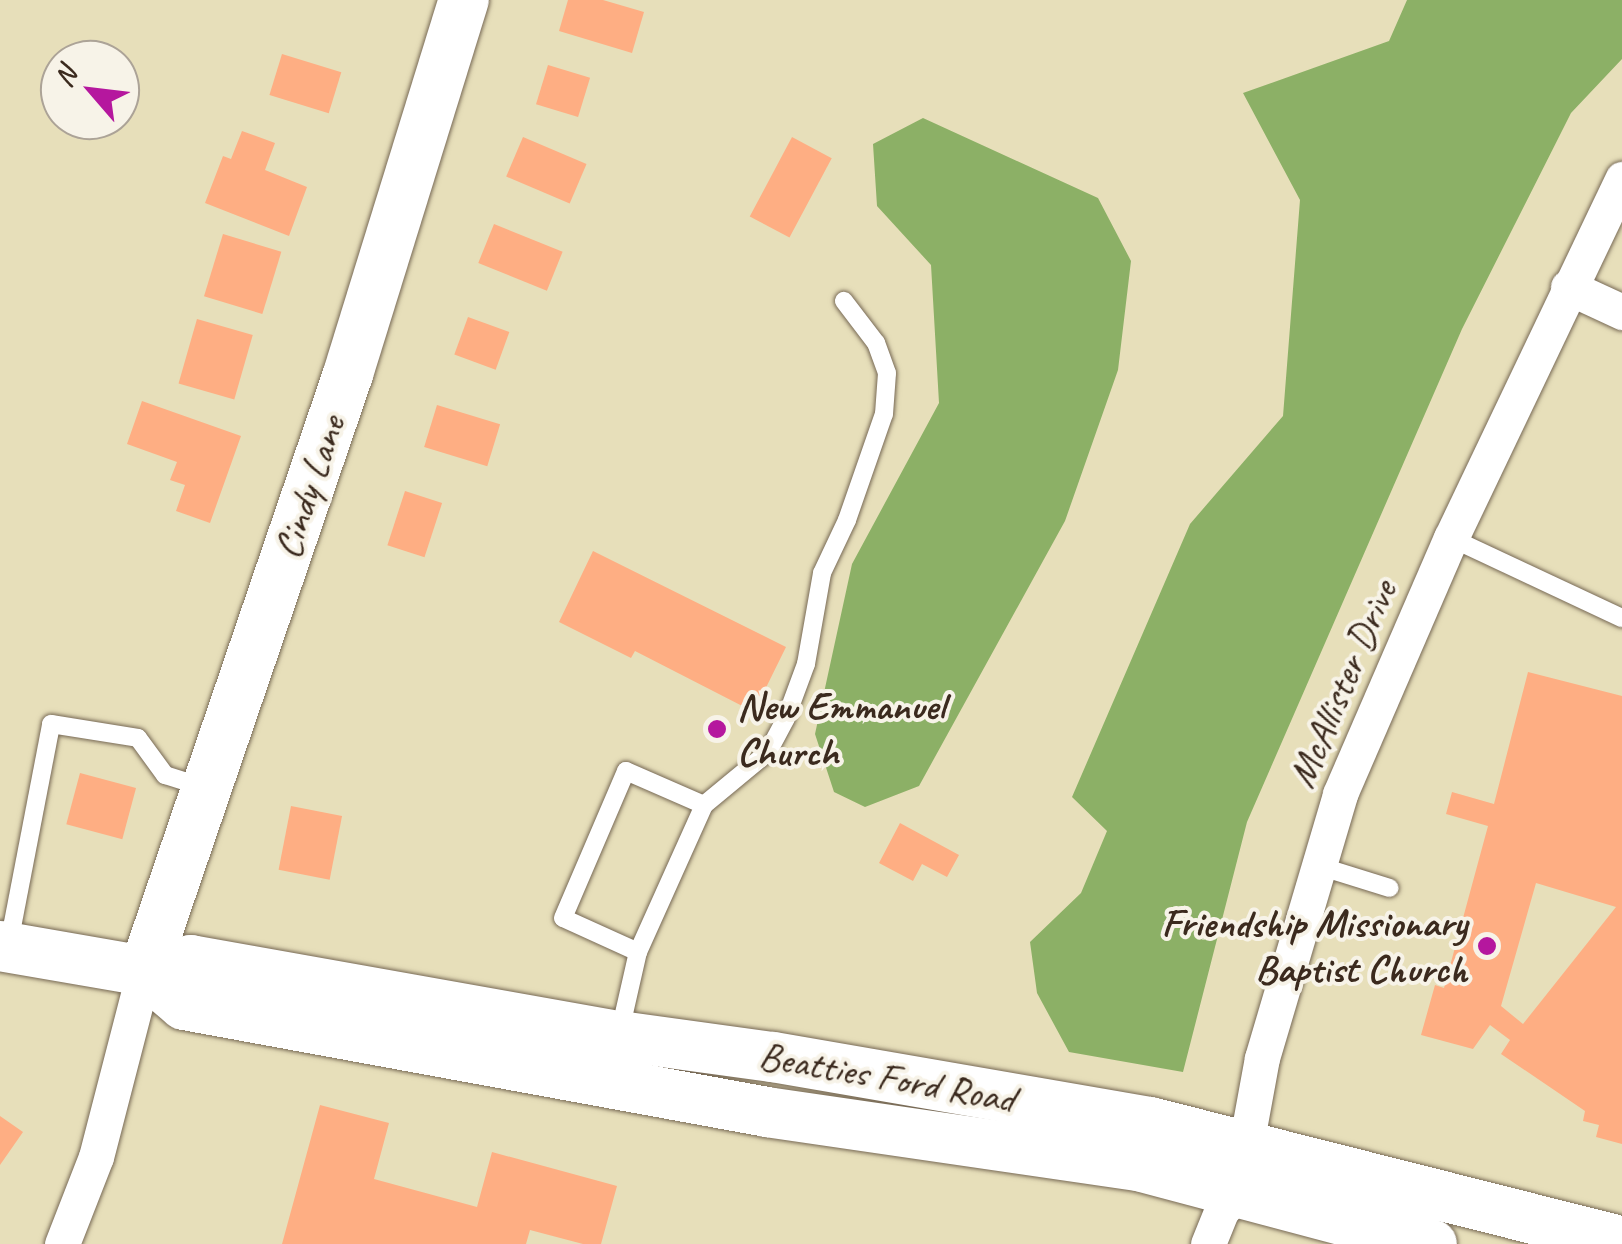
<!DOCTYPE html>
<html>
<head>
<meta charset="utf-8">
<style>
  body { margin:0 }
  #map { position:relative; width:1622px; height:1244px; overflow:hidden; background:#e7dfba; font-family:Caveat,sans-serif }
  div>[style] { position:absolute }
  .forest>* { inset:0; background:#8cb066 }
  .building>* { inset:0; background:#feae83; transform-origin:0 0 }
  .roads { filter:drop-shadow(0 0 2px #776955) drop-shadow(0 0 2px #776955) }
  .lane>* { height:18px; margin:-9px; padding:0 9px; transform-origin:9px; border-radius:9px; background:#fff }
  .street>* { height:35px; margin:-17.5px; padding:0 17.5px; transform-origin:17.5px; border-radius:17.5px; background:#fff }
  .secondary>* { height:50px; margin:-25px; padding:0 25px; transform-origin:25px; border-radius:25px; background:#fff }
  .dots>* { width:28px; height:28px; translate:-50% -50%; box-sizing:border-box; border:5px solid #f7f3e8; border-radius:50% }
  span { translate:-50% -50%; white-space:nowrap; text-align:center; line-height:1.15; -webkit-text-stroke:8px #f7f3e8; paint-order:stroke }
  .street-label { font-size:40px; color:#3b2a1e }
  .poi-label { font-size:40px; color:#3b2a1e; font-weight:700 }
  .left { translate:0 -50%; text-align:left }
  .right { translate:-100% -50%; text-align:right }
  .north { position:absolute; left:40px; top:40px; width:100px; height:100px; box-sizing:border-box; background:#f7f3e8; border:2px solid #aca397; border-radius:50%; rotate:298deg; font-size:28px; font-weight:700; line-height:40px; text-align:center; color:#3b2a1e }
  .north::after { content:''; display:block; margin:auto; width:35px; height:45px; background:#b5179e; clip-path:polygon(50% 0,100% 100%,50% 72%,0 100%) }
</style>
</head>
<body>
<div id="map">
  <div class="forest">
    <div style="clip-path:polygon(1407px 0,1622px 0,1622px 59px,1571px 113px,1462px 329px,1247px 822px,1183px 1072px,1069px 1052px,1037px 993px,1030px 942px,1081px 893px,1107px 831px,1072px 797px,1190px 524px,1283px 416px,1300px 200px,1243px 93px,1389px 41px)"></div>
    <div style="clip-path:polygon(923px 118px,1098px 198px,1131px 261px,1118px 370px,1065px 521px,919px 786px,865px 807px,834px 792px,815px 734px,852px 564px,939px 403px,931px 265px,877px 206px,873px 144px)"></div>
  </div>
  <div class="building">
    <div style="clip-path:polygon(568px 0,603px 0,644px 12px,632px 53px,559px 31px)"></div>
    <div style="left:282px;top:54px;width:62px;height:43px;rotate:17deg"></div>
    <div style="left:548px;top:65px;width:44px;height:41px;rotate:17deg"></div>
    <div style="clip-path:polygon(242px 131px,275px 143px,265px 170px,307px 187px,289px 236px,205px 203px,223px 156px,231px 159px)"></div>
    <div style="left:523px;top:137px;width:69px;height:43px;rotate:23deg"></div>
    <div style="left:792px;top:137px;width:45px;height:90px;rotate:28deg"></div>
    <div style="left:494px;top:224px;width:74px;height:42px;rotate:22deg"></div>
    <div style="left:223px;top:234px;width:61px;height:65px;rotate:17deg"></div>
    <div style="left:468px;top:317px;width:44px;height:40px;rotate:20deg"></div>
    <div style="left:197px;top:319px;width:58px;height:67px;rotate:16deg"></div>
    <div style="clip-path:polygon(142px 401px,241px 436px,210px 523px,176px 511px,185px 485px,170px 480px,177px 462px,127px 444px)"></div>
    <div style="left:437px;top:405px;width:66px;height:44px;rotate:17deg"></div>
    <div style="left:405px;top:491px;width:39px;height:57px;rotate:18deg"></div>
    <div style="clip-path:polygon(593px 551px,786px 647px,754px 712px,635px 651px,631px 658px,559px 622px)"></div>
    <div style="clip-path:polygon(evenodd,1528px 672px,1622px 696px,1622px 1144px,1596px 1137px,1599px 1125px,1583px 1121px,1585px 1111px,1501px 1054px,1510px 1040px,1490px 1025px,1473px 1049px,1421px 1035px,1435px 985px,1444px 988px,1488px 826px,1446px 814px,1452px 792px,1494px 804px,1528px 672px,1536px 883px,1616px 907px,1523px 1024px,1501px 1006px,1536px 883px)"></div>
    <div style="left:80px;top:773px;width:58px;height:53px;rotate:15deg"></div>
    <div style="left:291px;top:806px;width:52px;height:65px;rotate:11deg"></div>
    <div style="clip-path:polygon(900px 823px,959px 855px,947px 877px,922px 864px,913px 881px,879px 863px)"></div>
    <div style="clip-path:polygon(320px 1105px,389px 1123px,374px 1179px,477px 1207px,492px 1152px,617px 1186px,601px 1244px,583px 1244px,530px 1230px,526px 1244px,282px 1244px)"></div>
    <div style="clip-path:polygon(0 1116px,23px 1132px,0 1165px)"></div>
  </div>
  <div class="roads">
    <div class="lane">
      <div style="left:1451px;top:538px;width:189px;rotate:25.1deg"></div>
      <div style="left:1316px;top:865px;width:77px;rotate:17.3deg"></div>
      <div style="left:9px;top:943px;width:223px;rotate:-79.1deg"></div>
      <div style="left:51px;top:724px;width:88px;rotate:9.1deg"></div>
      <div style="left:138px;top:738px;width:46px;rotate:53.9deg"></div>
      <div style="left:165px;top:775px;width:43px;rotate:17.6deg"></div>
      <div style="left:638px;top:952px;width:82px;rotate:-155.6deg"></div>
      <div style="left:563px;top:918px;width:160px;rotate:-66.8deg"></div>
      <div style="left:626px;top:771px;width:85px;rotate:23.6deg"></div>
      <div style="left:620px;top:1031px;width:81px;rotate:-77.2deg"></div>
      <div style="left:638px;top:952px;width:161px;rotate:-65.8deg"></div>
      <div style="left:704px;top:805px;width:83px;rotate:-39.6deg"></div>
      <div style="left:768px;top:752px;width:38px;rotate:-62deg"></div>
      <div style="left:786px;top:718px;width:58px;rotate:-69.7deg"></div>
      <div style="left:806px;top:664px;width:92px;rotate:-80deg"></div>
      <div style="left:822px;top:573px;width:59px;rotate:-64.7deg"></div>
      <div style="left:847px;top:520px;width:112px;rotate:-70.8deg"></div>
      <div style="left:884px;top:414px;width:41px;rotate:-85.8deg"></div>
      <div style="left:887px;top:373px;width:32px;rotate:-110deg"></div>
      <div style="left:876px;top:343px;width:53px;rotate:-127.3deg"></div>
    </div>
    <div class="street">
      <div style="left:1568px;top:287px;width:60px;rotate:24.8deg"></div>
      <div style="left:62px;top:1244px;width:93px;rotate:-68.7deg"></div>
      <div style="left:96px;top:1157px;width:192px;rotate:-75.5deg"></div>
      <div style="left:1208px;top:1244px;width:37px;rotate:-68deg"></div>
      <div style="left:1222px;top:1210px;width:22px;rotate:-47deg"></div>
      <div style="left:1237px;top:1194px;width:138px;rotate:-79.6deg"></div>
      <div style="left:1262px;top:1058px;width:275px;rotate:-73.5deg"></div>
      <div style="left:1340px;top:794px;width:279px;rotate:-66.6deg"></div>
      <div style="left:1451px;top:538px;width:398px;rotate:-64.5deg"></div>
    </div>
    <div class="secondary">
      <div style="left:0;top:946px;width:146px;rotate:9.8deg"></div>
      <div style="left:144px;top:971px;width:48px;rotate:-13.2deg"></div>
      <div style="left:191px;top:960px;width:435px;rotate:10.1deg"></div>
      <div style="left:619px;top:1036px;width:155px;rotate:7.8deg"></div>
      <div style="left:773px;top:1057px;width:383px;rotate:9.8deg"></div>
      <div style="left:1150px;top:1122px;width:487px;rotate:14.2deg"></div>
      <div style="left:144px;top:971px;width:52px;rotate:40.4deg"></div>
      <div style="left:184px;top:1005px;width:593px;rotate:10.4deg"></div>
      <div style="left:767px;top:1112px;width:379px;rotate:8.3deg"></div>
      <div style="left:1142px;top:1167px;width:300px;rotate:14.9deg"></div>
      <div style="left:144px;top:971px;width:631px;rotate:-71.13deg"></div>
      <div style="left:348px;top:374px;width:392px;rotate:-72.8deg"></div>
    </div>
  </div>
  <div class="dots">
    <div style="left:717px;top:729px;background:#b5179e"></div>
    <div style="left:1487px;top:946px;background:#b5179e"></div>
  </div>
  <div class="street-label">
    <span style="left:309px;top:487px;rotate:-71deg">Cindy Lane</span>
    <span style="left:1342px;top:684px;rotate:-67deg">McAllister Drive</span>
    <span style="left:887px;top:1077px;rotate:10deg">Beatties Ford Road</span>
  </div>
  <div class="poi-label">
    <span class="left" style="left:737px;top:729px">New Emmanuel<br>Church</span>
    <span class="right" style="left:1467px;top:946px">Friendship Missionary<br>Baptist Church</span>
  </div>
  <div class="north">N</div>
</div>
</body>
</html>
